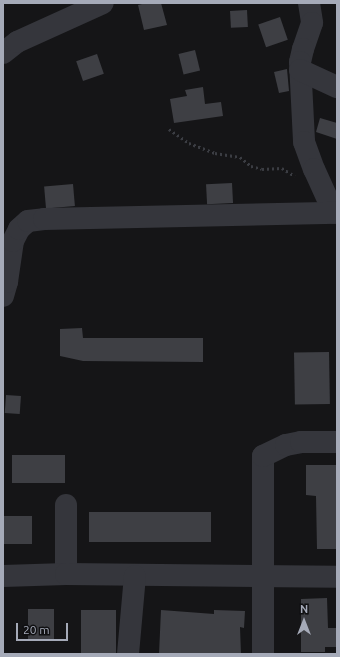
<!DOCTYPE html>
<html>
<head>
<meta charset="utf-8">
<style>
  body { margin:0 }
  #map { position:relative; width:340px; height:657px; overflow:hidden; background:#151517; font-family:Ubuntu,sans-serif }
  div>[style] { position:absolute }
  .building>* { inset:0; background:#3e3f44; transform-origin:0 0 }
  .path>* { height:2.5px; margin-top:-1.25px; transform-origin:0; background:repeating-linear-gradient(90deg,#3b3d43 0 2px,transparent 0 5px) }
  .minor>* { height:22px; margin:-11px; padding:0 11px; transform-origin:11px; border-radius:11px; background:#35363c }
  span { translate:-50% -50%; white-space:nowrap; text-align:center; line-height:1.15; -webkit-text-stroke:3px #101012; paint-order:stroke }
  .frame { position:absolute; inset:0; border:4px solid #a5aab8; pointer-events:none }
  .north { position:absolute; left:284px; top:601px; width:40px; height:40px; -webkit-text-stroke:3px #101012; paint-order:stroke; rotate:0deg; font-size:11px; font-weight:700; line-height:16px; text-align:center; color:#a5aab8 }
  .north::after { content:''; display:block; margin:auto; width:14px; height:18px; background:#a5aab8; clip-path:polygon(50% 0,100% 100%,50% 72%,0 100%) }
  .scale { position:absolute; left:16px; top:623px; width:52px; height:18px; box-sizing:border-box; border:2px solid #a5aab8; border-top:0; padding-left:5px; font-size:12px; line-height:14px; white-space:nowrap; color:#a5aab8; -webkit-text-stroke:3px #101012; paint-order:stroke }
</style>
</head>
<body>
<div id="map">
  <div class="building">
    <div style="clip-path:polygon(146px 3px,161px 3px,167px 25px,144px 30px,138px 5px)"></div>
    <div style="left:247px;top:10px;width:17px;height:17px;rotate:87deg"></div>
    <div style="left:280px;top:17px;width:24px;height:23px;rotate:71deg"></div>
    <div style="left:195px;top:50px;width:21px;height:17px;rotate:76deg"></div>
    <div style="left:97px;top:54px;width:21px;height:22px;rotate:71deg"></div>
    <div style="clip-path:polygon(287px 69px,289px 91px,279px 93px,274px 72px)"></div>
    <div style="clip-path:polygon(203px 87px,205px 104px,221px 102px,223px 116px,174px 123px,170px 99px,187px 96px,185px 90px)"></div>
    <div style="clip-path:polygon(320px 118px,337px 123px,337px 139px,316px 132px)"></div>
    <div style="left:232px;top:183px;width:20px;height:26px;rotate:87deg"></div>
    <div style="left:73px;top:184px;width:22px;height:29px;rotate:85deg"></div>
    <div style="clip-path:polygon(82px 328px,83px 338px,203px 338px,203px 362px,83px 361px,60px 356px,60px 329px)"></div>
    <div style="left:329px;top:352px;width:52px;height:35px;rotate:89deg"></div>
    <div style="left:6px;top:395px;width:15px;height:18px;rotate:4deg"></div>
    <div style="left:65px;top:455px;width:28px;height:53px;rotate:90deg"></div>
    <div style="clip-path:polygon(306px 465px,337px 465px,337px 549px,317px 549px,316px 496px,306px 495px)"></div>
    <div style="left:89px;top:512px;width:122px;height:30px"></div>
    <div style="left:3px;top:516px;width:29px;height:28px"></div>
    <div style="clip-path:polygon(327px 598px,328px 628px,337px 628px,337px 647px,325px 647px,325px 652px,301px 652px,301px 599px)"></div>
    <div style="left:28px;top:609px;width:26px;height:32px"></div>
    <div style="left:81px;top:610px;width:35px;height:44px"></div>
    <div style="clip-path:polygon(161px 610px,214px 614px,214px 610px,245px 611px,244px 628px,240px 627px,241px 654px,159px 654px)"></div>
  </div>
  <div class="path">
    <div style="left:169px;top:129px;width:24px;rotate:35deg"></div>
    <div style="left:189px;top:143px;width:28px;rotate:21deg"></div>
    <div style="left:215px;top:153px;width:25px;rotate:9deg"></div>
    <div style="left:240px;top:157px;width:14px;rotate:39deg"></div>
    <div style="left:251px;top:166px;width:11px;rotate:15deg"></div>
    <div style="left:262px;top:169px;width:20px;rotate:-3deg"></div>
    <div style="left:282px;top:168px;width:15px;rotate:32deg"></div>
  </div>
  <div class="minor">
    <div style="left:309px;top:3px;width:20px;rotate:81deg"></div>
    <div style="left:312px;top:23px;width:28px;rotate:109deg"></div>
    <div style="left:303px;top:49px;width:13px;rotate:103deg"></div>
    <div style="left:300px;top:62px;width:80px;rotate:87.1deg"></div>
    <div style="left:304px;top:142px;width:29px;rotate:70deg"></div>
    <div style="left:314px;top:169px;width:48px;rotate:65.6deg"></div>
    <div style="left:3px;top:53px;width:18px;rotate:-38deg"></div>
    <div style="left:17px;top:42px;width:94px;rotate:-24.4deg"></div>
    <div style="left:300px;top:70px;width:41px;rotate:24.7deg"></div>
    <div style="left:3px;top:296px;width:15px;rotate:-74deg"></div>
    <div style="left:7px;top:282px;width:41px;rotate:-81.7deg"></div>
    <div style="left:13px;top:241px;width:13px;rotate:-63deg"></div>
    <div style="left:19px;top:229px;width:12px;rotate:-42deg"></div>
    <div style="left:28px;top:221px;width:16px;rotate:-7deg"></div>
    <div style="left:44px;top:219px;width:293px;rotate:-1.2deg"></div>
    <div style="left:66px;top:505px;width:69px;rotate:90deg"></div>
    <div style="left:3px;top:576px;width:63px;rotate:-1.8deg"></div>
    <div style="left:66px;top:574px;width:271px;rotate:0.6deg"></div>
    <div style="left:128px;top:654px;width:78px;rotate:-84.9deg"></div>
    <div style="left:263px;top:654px;width:198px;rotate:-90deg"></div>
    <div style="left:263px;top:456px;width:25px;rotate:-26deg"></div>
    <div style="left:286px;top:445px;width:15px;rotate:-11deg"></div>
    <div style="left:301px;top:442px;width:36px"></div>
  </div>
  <div class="frame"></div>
  <div class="north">N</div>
  <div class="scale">20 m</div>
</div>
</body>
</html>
